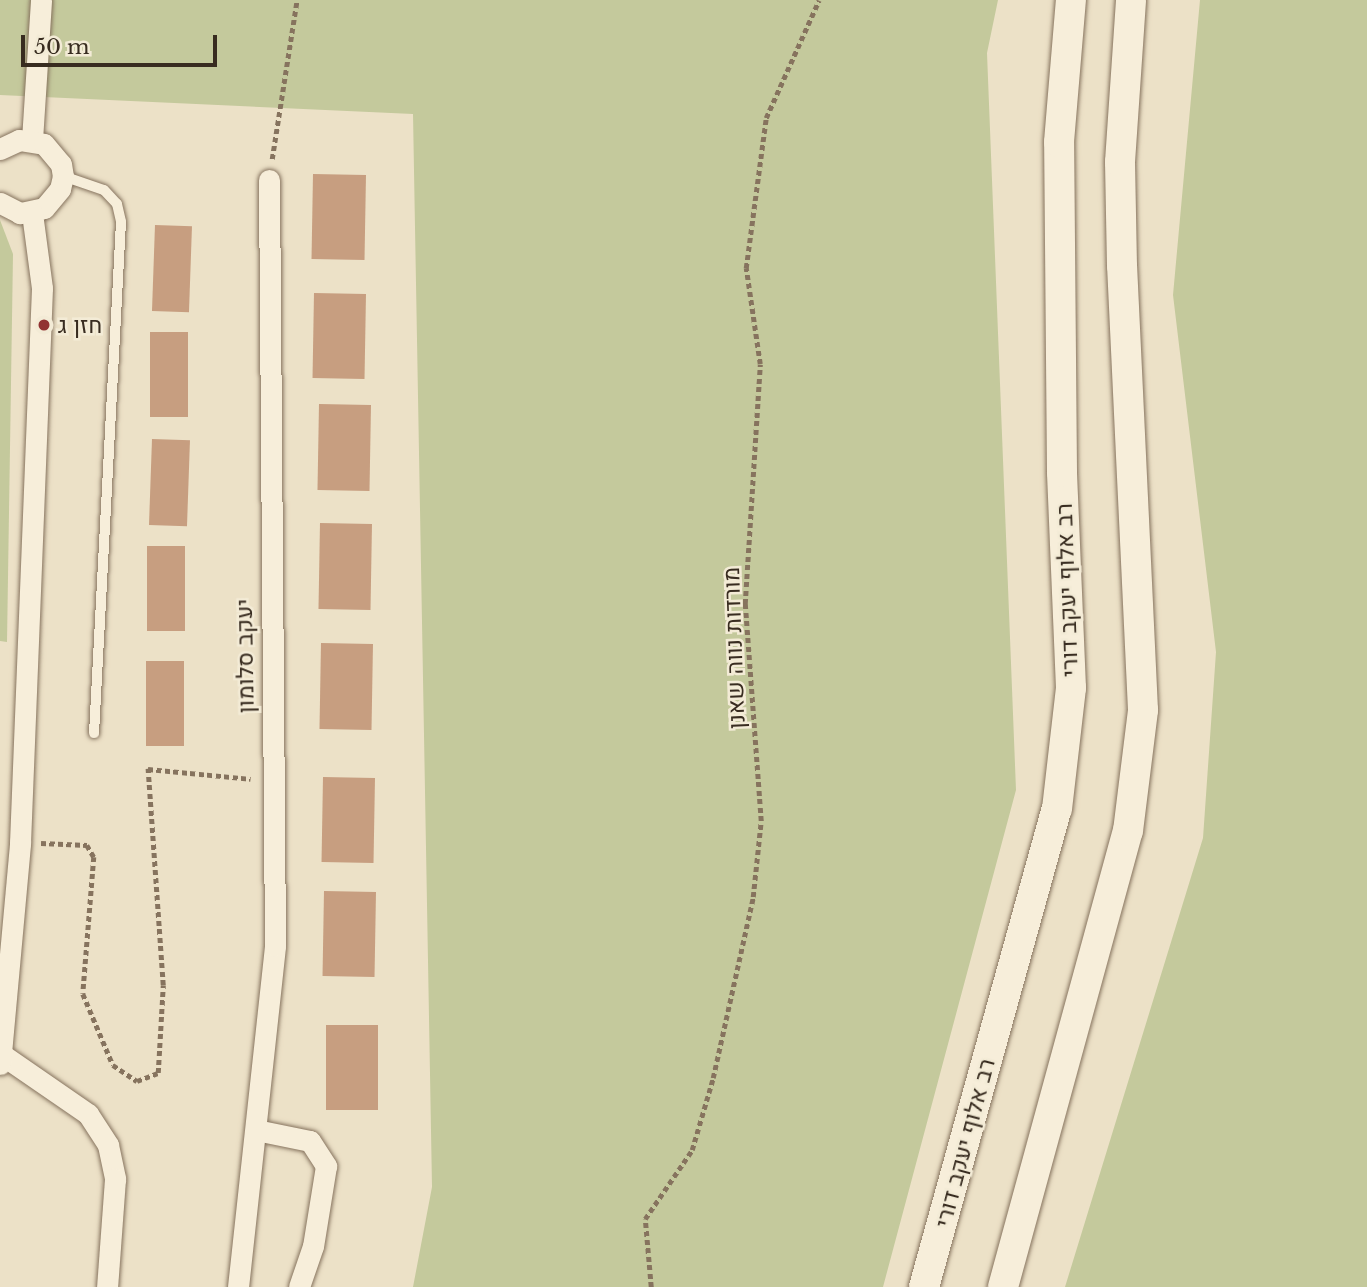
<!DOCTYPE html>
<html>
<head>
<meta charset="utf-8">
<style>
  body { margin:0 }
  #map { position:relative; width:1367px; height:1287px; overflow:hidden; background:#ece1c7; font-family:"Libre Baskerville",Heebo,serif }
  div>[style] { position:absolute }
  .green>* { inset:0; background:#c4c99c }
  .building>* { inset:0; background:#c79e80; transform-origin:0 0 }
  .path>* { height:4.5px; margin-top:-2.25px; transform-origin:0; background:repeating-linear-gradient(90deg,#86735e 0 5px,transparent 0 8.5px) }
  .roads { filter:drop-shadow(0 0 2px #86735e) drop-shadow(0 0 2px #86735e) }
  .lane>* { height:10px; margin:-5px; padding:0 5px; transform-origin:5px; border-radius:5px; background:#f7eeda }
  .street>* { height:21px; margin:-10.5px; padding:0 10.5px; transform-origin:10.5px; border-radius:10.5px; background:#f7eeda }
  .secondary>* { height:30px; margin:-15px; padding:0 15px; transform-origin:15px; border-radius:15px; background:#f7eeda }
  .dots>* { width:19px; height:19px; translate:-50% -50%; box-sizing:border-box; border:4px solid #f3ebd6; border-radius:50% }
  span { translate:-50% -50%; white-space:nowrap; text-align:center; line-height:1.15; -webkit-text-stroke:5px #f3ebd6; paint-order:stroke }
  .poi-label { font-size:23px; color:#382c20 }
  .left { translate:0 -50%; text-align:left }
  .street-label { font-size:23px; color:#382c20 }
  .scale { position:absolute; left:21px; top:35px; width:196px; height:32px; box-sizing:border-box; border:4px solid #382c20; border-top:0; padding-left:9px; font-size:21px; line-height:24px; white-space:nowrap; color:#382c20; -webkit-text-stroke:5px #f3ebd6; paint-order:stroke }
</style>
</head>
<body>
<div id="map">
  <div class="green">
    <div style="clip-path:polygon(0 0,998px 0,987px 53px,1016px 790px,883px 1287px,413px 1287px,432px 1187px,413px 114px,0 95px)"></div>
    <div style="clip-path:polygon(1200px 0,1367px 0,1367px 1287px,1065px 1287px,1203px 838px,1216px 652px,1173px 295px)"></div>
    <div style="clip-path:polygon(0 220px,13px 254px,7px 642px,0 641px)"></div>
  </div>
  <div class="building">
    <div style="left:313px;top:174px;width:53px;height:85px;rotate:1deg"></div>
    <div style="left:155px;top:225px;width:37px;height:86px;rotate:2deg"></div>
    <div style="left:314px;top:293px;width:52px;height:85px;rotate:1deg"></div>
    <div style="left:150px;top:332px;width:38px;height:85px"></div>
    <div style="left:319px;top:404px;width:52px;height:86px;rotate:1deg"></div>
    <div style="left:152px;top:439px;width:38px;height:86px;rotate:2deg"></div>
    <div style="left:320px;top:523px;width:52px;height:86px;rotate:1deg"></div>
    <div style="left:147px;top:546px;width:38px;height:85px"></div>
    <div style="left:321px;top:643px;width:52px;height:86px;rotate:1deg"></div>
    <div style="left:146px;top:661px;width:38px;height:85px"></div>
    <div style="left:323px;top:777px;width:52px;height:85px;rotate:1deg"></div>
    <div style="left:324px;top:891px;width:52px;height:85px;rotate:1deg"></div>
    <div style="left:326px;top:1025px;width:52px;height:85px"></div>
  </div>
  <div class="path">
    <div style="left:272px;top:159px;width:161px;rotate:-81.1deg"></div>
    <div style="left:41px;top:843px;width:46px;rotate:2.5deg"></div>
    <div style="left:87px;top:845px;width:14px;rotate:60deg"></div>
    <div style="left:94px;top:857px;width:137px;rotate:94.6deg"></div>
    <div style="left:83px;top:994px;width:77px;rotate:67.1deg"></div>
    <div style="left:113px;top:1065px;width:29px;rotate:34deg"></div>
    <div style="left:137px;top:1081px;width:22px;rotate:-21deg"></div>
    <div style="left:158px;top:1073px;width:88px;rotate:-86.7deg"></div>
    <div style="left:163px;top:985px;width:217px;rotate:-94deg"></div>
    <div style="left:148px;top:769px;width:103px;rotate:5.5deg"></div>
    <div style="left:651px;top:1287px;width:68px;rotate:-95deg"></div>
    <div style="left:645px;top:1219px;width:83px;rotate:-55.7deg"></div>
    <div style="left:692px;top:1150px;width:75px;rotate:-73.7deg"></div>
    <div style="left:713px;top:1078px;width:185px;rotate:-77.5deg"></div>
    <div style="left:753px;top:897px;width:76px;rotate:-84deg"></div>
    <div style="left:761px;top:821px;width:218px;rotate:-94.2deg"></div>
    <div style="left:745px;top:604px;width:240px;rotate:-86.4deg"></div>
    <div style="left:760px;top:364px;width:97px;rotate:-98.3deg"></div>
    <div style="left:746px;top:268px;width:151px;rotate:-82.4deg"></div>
    <div style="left:766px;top:118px;width:129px;rotate:-65.8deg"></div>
  </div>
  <div class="roads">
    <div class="lane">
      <div style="left:63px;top:176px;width:43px;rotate:18.9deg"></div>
      <div style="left:104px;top:190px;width:19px;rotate:47deg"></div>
      <div style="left:117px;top:204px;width:18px;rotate:77deg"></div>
      <div style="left:121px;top:222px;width:512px;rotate:93.02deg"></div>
    </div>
    <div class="street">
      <div style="left:32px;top:140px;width:140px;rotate:-86.3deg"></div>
      <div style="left:0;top:149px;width:21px;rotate:-25deg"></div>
      <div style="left:19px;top:140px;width:25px;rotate:9deg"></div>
      <div style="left:44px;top:144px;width:26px;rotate:50deg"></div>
      <div style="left:61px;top:164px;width:12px;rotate:81deg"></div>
      <div style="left:63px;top:176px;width:13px;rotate:103deg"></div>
      <div style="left:60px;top:189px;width:25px;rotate:130deg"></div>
      <div style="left:44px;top:208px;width:25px;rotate:168deg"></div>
      <div style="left:20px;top:213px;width:22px;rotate:-153deg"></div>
      <div style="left:1px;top:1054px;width:106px;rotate:34.6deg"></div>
      <div style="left:88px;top:1114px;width:37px;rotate:57deg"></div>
      <div style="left:108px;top:1145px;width:35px;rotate:78deg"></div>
      <div style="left:115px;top:1179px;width:108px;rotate:94.2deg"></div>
      <div style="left:0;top:1064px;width:222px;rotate:-84.8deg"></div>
      <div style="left:20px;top:843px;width:555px;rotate:-87.73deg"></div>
      <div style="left:42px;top:288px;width:76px;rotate:-97.6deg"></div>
      <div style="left:256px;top:1130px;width:55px;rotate:11.5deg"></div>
      <div style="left:310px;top:1141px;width:30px;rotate:57deg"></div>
      <div style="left:326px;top:1166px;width:81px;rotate:99.2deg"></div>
      <div style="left:313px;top:1246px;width:43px;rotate:108.9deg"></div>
      <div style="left:238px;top:1287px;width:343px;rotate:-83.8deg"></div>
      <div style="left:275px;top:946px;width:766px;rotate:-90.45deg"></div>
    </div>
    <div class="secondary">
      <div style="left:924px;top:1287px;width:496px;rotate:-74.5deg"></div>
      <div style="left:1057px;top:809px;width:122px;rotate:-83.4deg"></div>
      <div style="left:1071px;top:688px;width:216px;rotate:-92.4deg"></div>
      <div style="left:1062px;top:472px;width:330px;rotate:-90.5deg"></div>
      <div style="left:1059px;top:142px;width:143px;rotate:-85.2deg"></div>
      <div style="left:1003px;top:1287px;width:473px;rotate:-74.7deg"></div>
      <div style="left:1128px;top:831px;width:122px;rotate:-82.9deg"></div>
      <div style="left:1143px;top:710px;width:444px;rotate:-92.7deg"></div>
      <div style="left:1122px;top:266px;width:104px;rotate:-91.1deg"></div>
      <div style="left:1120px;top:162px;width:162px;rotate:-86.1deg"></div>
    </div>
  </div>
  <div class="dots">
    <div style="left:44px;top:325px;background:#913232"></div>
  </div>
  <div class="poi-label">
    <span class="left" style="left:58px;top:325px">חזן ג</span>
  </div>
  <div class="street-label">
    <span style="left:1067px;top:590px;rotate:-92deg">רב אלוף יעקב דורי</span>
    <span style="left:734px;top:648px;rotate:-92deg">מורדות נווה שאנן</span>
    <span style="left:245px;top:656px;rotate:-91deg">יעקב סלומון</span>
    <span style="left:965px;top:1143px;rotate:-75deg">רב אלוף יעקב דורי</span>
  </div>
  <div class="scale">50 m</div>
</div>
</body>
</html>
